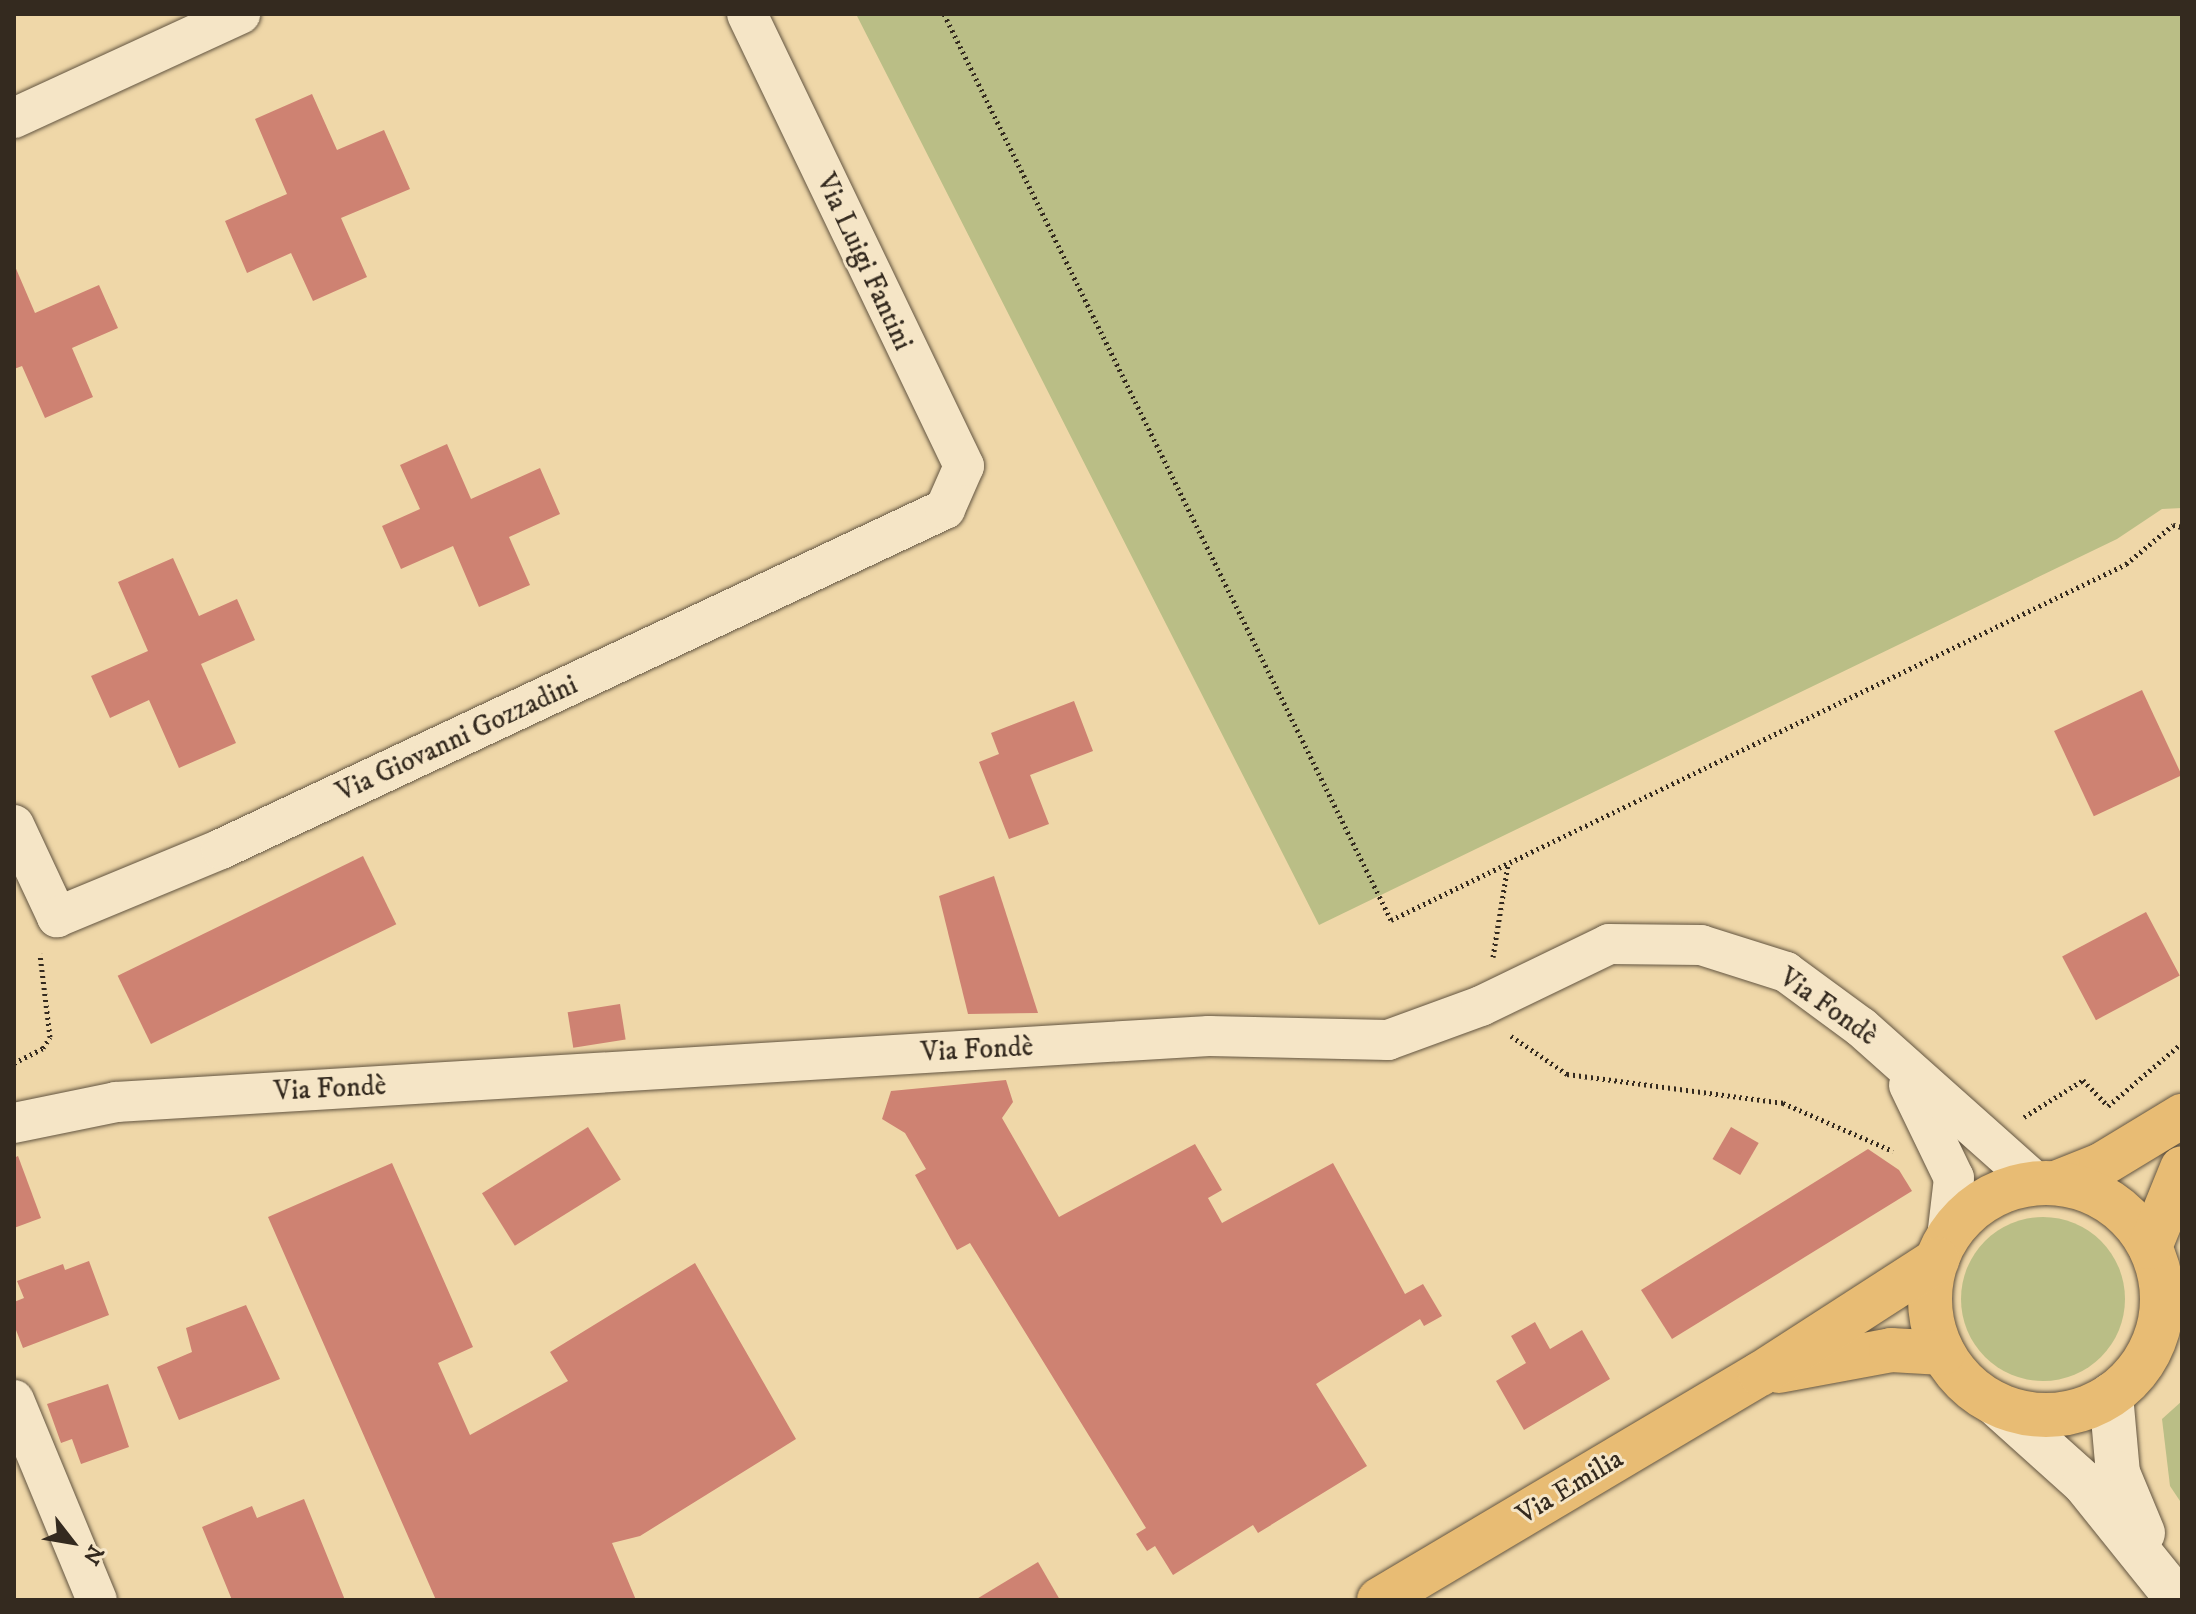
<!DOCTYPE html>
<html>
<head>
<meta charset="utf-8">
<style>
  body { margin:0 }
  #map { position:relative; width:2196px; height:1614px; overflow:hidden; background:#efd7a8; font-family:"IM FELL DW Pica",serif }
  div>[style] { position:absolute }
  .green>* { inset:0; background:#babe86 }
  .round { border-radius:50% }
  .building>* { inset:0; background:#ce8272; transform-origin:0 0 }
  .path>* { height:5px; margin-top:-2.5px; transform-origin:0; background:repeating-linear-gradient(90deg,#342a1f 0 2px,transparent 0 6px) }
  .roads { filter:drop-shadow(0 0 2px #635541) drop-shadow(0 0 2px #635541) }
  .street>* { height:40px; margin:-20px; padding:0 20px; transform-origin:20px; border-radius:20px; background:#f5e5c6 }
  .secondary>* { height:44px; margin:-22px; padding:0 22px; transform-origin:22px; border-radius:22px; background:#f5e5c6 }
  .primary>* { height:44px; margin:-22px; padding:0 22px; transform-origin:22px; border-radius:22px; background:#e8bc74 }
  .primary>.ring { margin:-22px; padding:0; box-sizing:content-box; background:none; border:44px solid #e8bc74; border-radius:50% }
  span { translate:-50% -50%; white-space:nowrap; text-align:center; line-height:1.15; -webkit-text-stroke:6px #f5e5c6; paint-order:stroke }
  .street-label { font-size:28px; color:#342a1f }
  .frame { position:absolute; inset:0; border:16px solid #342a1f; pointer-events:none }
  .north { position:absolute; left:32px; top:1502px; width:80px; height:80px; -webkit-text-stroke:6px #f5e5c6; paint-order:stroke; rotate:121deg; font-size:22px; font-weight:700; line-height:32px; text-align:center; color:#342a1f }
  .north::after { content:''; display:block; margin:auto; width:28px; height:36px; background:#342a1f; clip-path:polygon(50% 0,100% 100%,50% 72%,0 100%) }
</style>
</head>
<body>
<div id="map">
  <div class="green">
    <div style="clip-path:polygon(856px 14px,2182px 14px,2182px 508px,2162px 509px,2117px 539px,1319px 925px)"></div>
    <div class="round" style="left:1961px;top:1217px;width:164px;height:164px"></div>
    <div style="clip-path:polygon(2182px 1401px,2182px 1504px,2170px 1486px,2162px 1419px)"></div>
  </div>
  <div class="building">
    <div style="clip-path:polygon(312px 94px,337px 150px,384px 130px,410px 189px,341px 218px,367px 277px,313px 301px,291px 253px,247px 273px,225px 221px,287px 194px,255px 119px)"></div>
    <div style="clip-path:polygon(14px 264px,35px 313px,99px 285px,118px 328px,72px 348px,93px 397px,45px 418px,22px 366px,14px 369px)"></div>
    <div style="clip-path:polygon(447px 444px,471px 499px,540px 468px,560px 514px,509px 537px,530px 585px,479px 607px,453px 546px,401px 569px,382px 526px,420px 509px,400px 465px)"></div>
    <div style="clip-path:polygon(173px 558px,199px 616px,237px 599px,255px 640px,201px 664px,236px 743px,179px 768px,149px 700px,110px 718px,91px 676px,148px 651px,118px 582px)"></div>
    <div style="left:2142px;top:690px;width:94px;height:97px;rotate:65deg"></div>
    <div style="clip-path:polygon(1074px 701px,1093px 751px,1030px 775px,1049px 824px,1009px 839px,979px 762px,999px 754px,991px 733px)"></div>
    <div style="left:363px;top:856px;width:76px;height:273px;rotate:64deg"></div>
    <div style="clip-path:polygon(994px 876px,1038px 1013px,968px 1014px,939px 896px)"></div>
    <div style="left:2146px;top:912px;width:72px;height:95px;rotate:62deg"></div>
    <div style="left:620px;top:1004px;width:36px;height:53px;rotate:81deg"></div>
    <div style="clip-path:polygon(1006px 1080px,1013px 1102px,1002px 1118px,1059px 1217px,1195px 1144px,1222px 1190px,1208px 1198px,1222px 1223px,1333px 1163px,1405px 1294px,1423px 1284px,1442px 1316px,1424px 1326px,1420px 1319px,1316px 1384px,1367px 1466px,1258px 1533px,1253px 1525px,1173px 1575px,1155px 1546px,1147px 1551px,1136px 1534px,1146px 1528px,970px 1243px,957px 1250px,915px 1175px,926px 1169px,905px 1133px,882px 1119px,891px 1091px)"></div>
    <div style="left:588px;top:1127px;width:62px;height:125px;rotate:58deg"></div>
    <div style="left:1731px;top:1127px;width:32px;height:37px;rotate:30deg"></div>
    <div style="clip-path:polygon(1868px 1149px,1899px 1170px,1912px 1191px,1672px 1339px,1641px 1290px)"></div>
    <div style="clip-path:polygon(18px 1156px,41px 1218px,14px 1228px,14px 1158px)"></div>
    <div style="clip-path:polygon(392px 1163px,473px 1347px,438px 1363px,470px 1435px,568px 1381px,550px 1352px,695px 1263px,796px 1439px,640px 1536px,612px 1543px,636px 1600px,436px 1600px,268px 1217px)"></div>
    <div style="clip-path:polygon(89px 1261px,109px 1315px,23px 1348px,14px 1325px,14px 1302px,24px 1298px,17px 1281px,63px 1264px,65px 1270px)"></div>
    <div style="clip-path:polygon(246px 1305px,280px 1379px,179px 1420px,157px 1367px,192px 1352px,186px 1328px)"></div>
    <div style="clip-path:polygon(1535px 1322px,1550px 1349px,1582px 1330px,1610px 1379px,1524px 1430px,1496px 1381px,1526px 1363px,1511px 1336px)"></div>
    <div style="clip-path:polygon(108px 1384px,129px 1447px,81px 1464px,72px 1439px,61px 1443px,47px 1404px)"></div>
    <div style="clip-path:polygon(304px 1499px,345px 1600px,232px 1600px,202px 1527px,252px 1506px,257px 1518px)"></div>
    <div style="clip-path:polygon(1038px 1562px,1060px 1600px,975px 1600px)"></div>
  </div>
  <div class="path">
    <div style="left:944px;top:14px;width:1010px;rotate:63.74deg"></div>
    <div style="left:1391px;top:920px;width:817px;rotate:-25.84deg"></div>
    <div style="left:2126px;top:564px;width:61px;rotate:-39.7deg"></div>
    <div style="left:2173px;top:525px;width:9px;rotate:13deg"></div>
    <div style="left:1493px;top:957px;width:94px;rotate:-80.8deg"></div>
    <div style="left:1511px;top:1036px;width:68px;rotate:34.2deg"></div>
    <div style="left:1567px;top:1074px;width:218px;rotate:7.6deg"></div>
    <div style="left:1783px;top:1103px;width:120px;rotate:23.6deg"></div>
    <div style="left:14px;top:1063px;width:33px;rotate:-27deg"></div>
    <div style="left:43px;top:1048px;width:13px;rotate:-58deg"></div>
    <div style="left:50px;top:1037px;width:84px;rotate:-96.9deg"></div>
    <div style="left:2024px;top:1117px;width:70px;rotate:-32.1deg"></div>
    <div style="left:2083px;top:1080px;width:36px;rotate:46deg"></div>
    <div style="left:2108px;top:1106px;width:97px;rotate:-40.4deg"></div>
  </div>
  <div class="roads">
    <div class="street">
      <div style="left:14px;top:118px;width:249px;rotate:-24.7deg"></div>
      <div style="left:14px;top:825px;width:102px;rotate:64.9deg"></div>
      <div style="left:57px;top:917px;width:178px;rotate:-22.5deg"></div>
      <div style="left:221px;top:849px;width:800px;rotate:-25.16deg"></div>
      <div style="left:945px;top:509px;width:47px;rotate:-66.2deg"></div>
      <div style="left:964px;top:466px;width:501px;rotate:-115.65deg"></div>
      <div style="left:1909px;top:1085px;width:103px;rotate:64.2deg"></div>
      <div style="left:1954px;top:1178px;width:60px;rotate:96.7deg"></div>
      <div style="left:14px;top:1123px;width:104px;rotate:-11.6deg"></div>
      <div style="left:116px;top:1102px;width:1095px;rotate:-3.46deg"></div>
      <div style="left:1209px;top:1036px;width:179px;rotate:1.3deg"></div>
      <div style="left:1388px;top:1040px;width:99px;rotate:-20.1deg"></div>
      <div style="left:1481px;top:1006px;width:142px;rotate:-25.8deg"></div>
      <div style="left:1609px;top:944px;width:92px;rotate:0.6deg"></div>
      <div style="left:1701px;top:945px;width:89px;rotate:17.6deg"></div>
      <div style="left:1786px;top:972px;width:93px;rotate:36.3deg"></div>
      <div style="left:1861px;top:1027px;width:234px;rotate:41.7deg"></div>
      <div style="left:14px;top:1400px;width:217px;rotate:67.5deg"></div>
    </div>
    <div class="secondary">
      <div style="left:2111px;top:1395px;width:78px;rotate:84.9deg"></div>
      <div style="left:2118px;top:1473px;width:65px;rotate:67.4deg"></div>
      <div style="left:1997px;top:1405px;width:117px;rotate:41.9deg"></div>
      <div style="left:2084px;top:1483px;width:150px;rotate:51.2deg"></div>
    </div>
    <div class="primary">
      <div style="left:2056px;top:1183px;width:48px;rotate:-21.8deg"></div>
      <div style="left:2101px;top:1165px;width:95px;rotate:-31.2deg"></div>
      <div class="ring" style="left:1930px;top:1183px;width:188px;height:188px"></div>
      <div style="left:2150px;top:1247px;width:85px;rotate:-67.9deg"></div>
      <div style="left:1779px;top:1371px;width:114px;rotate:-10.6deg"></div>
      <div style="left:1891px;top:1350px;width:52px;rotate:3.3deg"></div>
      <div style="left:1379px;top:1600px;width:443px;rotate:-30.7deg"></div>
      <div style="left:1760px;top:1374px;width:211px;rotate:-32.8deg"></div>
    </div>
  </div>
  <div class="street-label">
    <span style="left:864px;top:262px;rotate:65deg">Via Luigi Fantini</span>
    <span style="left:457px;top:739px;rotate:-25deg">Via Giovanni Gozzadini</span>
    <span style="left:1828px;top:1007px;rotate:35deg">Via Fondè</span>
    <span style="left:977px;top:1050px;rotate:-3deg">Via Fondè</span>
    <span style="left:330px;top:1089px;rotate:-3deg">Via Fondè</span>
    <span style="left:1570px;top:1487px;rotate:-31deg">Via Emilia</span>
  </div>
  <div class="frame"></div>
  <div class="north">N</div>
</div>
</body>
</html>
